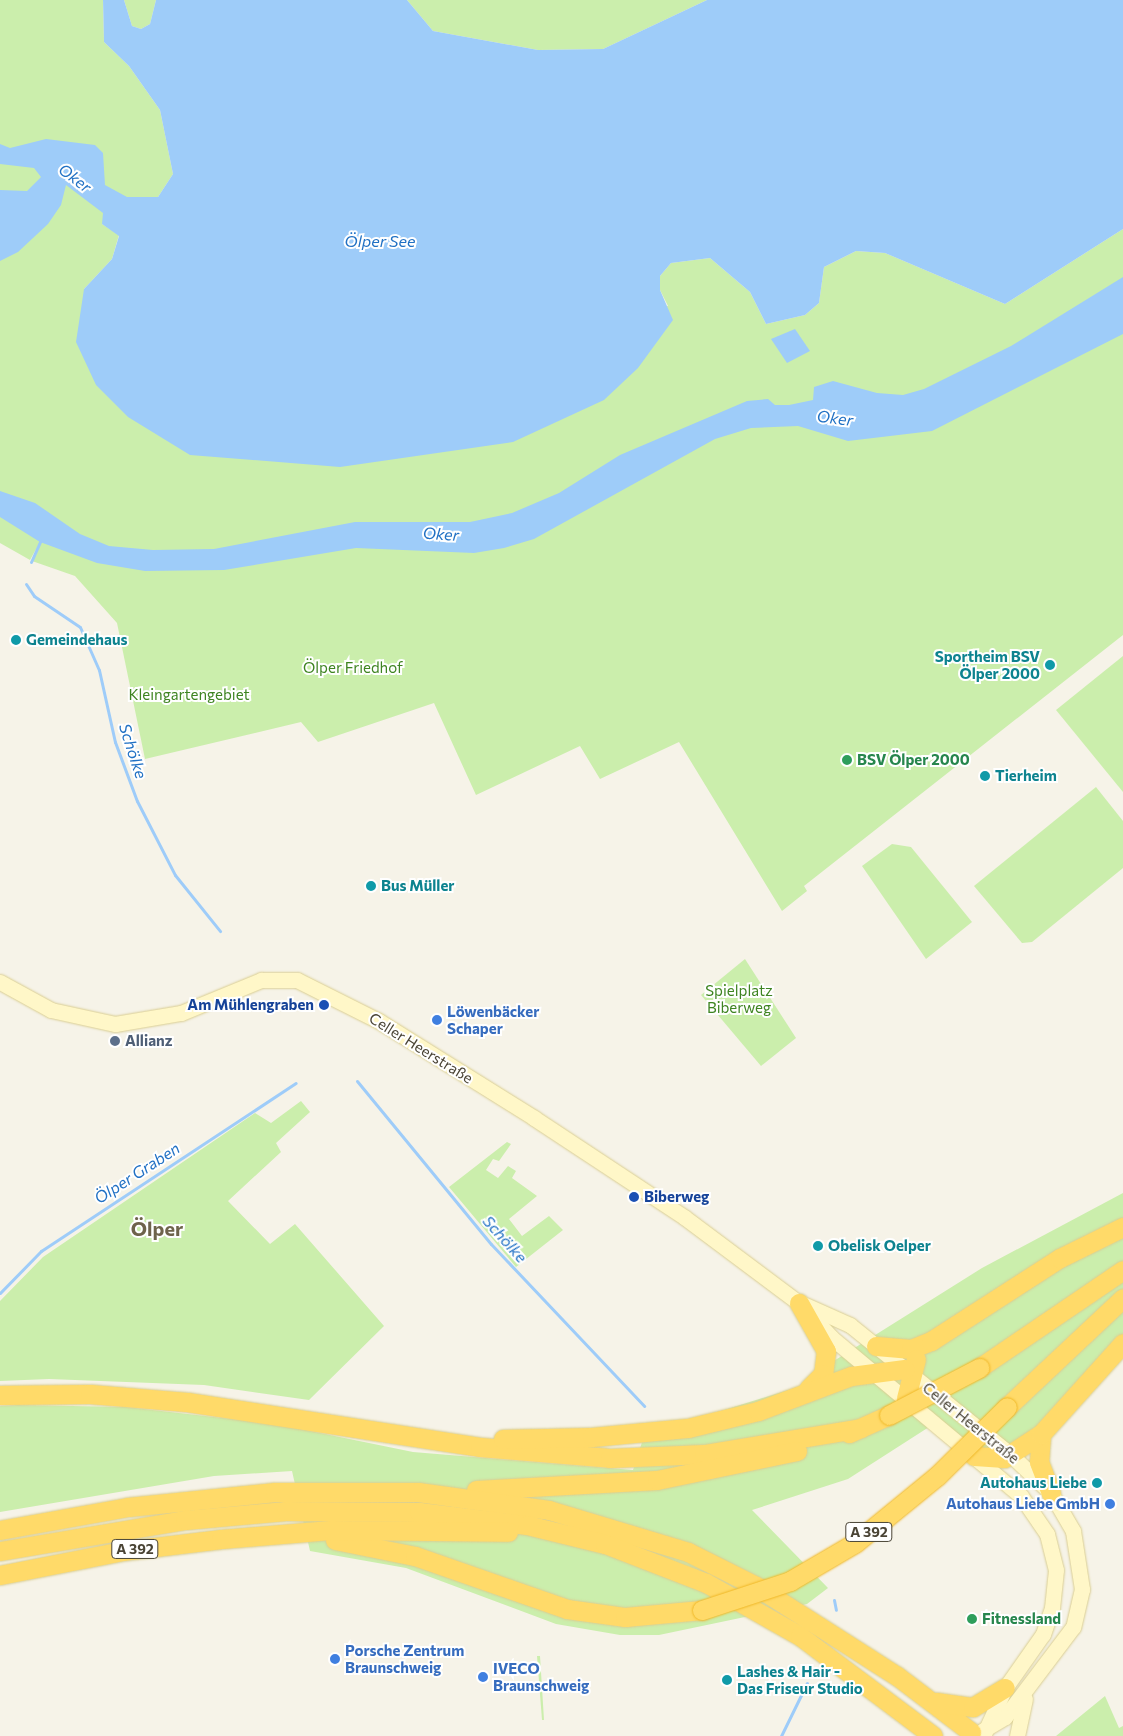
<!DOCTYPE html>
<html>
<head>
<meta charset="utf-8">
<style>
  body { margin:0 }
  #map { position:relative; width:1123px; height:1736px; overflow:hidden; background:#f6f3e8; font-family:Commissioner,sans-serif }
  div>[style] { position:absolute }
  .green>* { inset:0; background:#cbeeac }
  .water>* { inset:0; background:#9eccf9 }
  .stream>* { height:3px; margin:-1.5px; padding:0 1.5px; transform-origin:1.5px; border-radius:1.5px; background:#9eccf9 }
  .roads { filter:drop-shadow(0 0 1px #dace92) drop-shadow(0 0 1px #dace92) }
  .secondary>* { height:15px; margin:-7.5px; padding:0 7.5px; transform-origin:7.5px; border-radius:7.5px; background:#fff7c8 }
  .highway>* { height:19px; margin:-9.5px; padding:0 9.5px; transform-origin:9.5px; border-radius:9.5px; background:#ffda69 }
  .bridges { filter:drop-shadow(0 0 1px #f0b828) drop-shadow(0 0 1px #f0b828) }
  .highway-bridge>* { height:19px; margin:-9.5px; padding:0 9.5px; transform-origin:9.5px; border-radius:9.5px; background:#ffda69 }
  .dots>* { width:14px; height:14px; translate:-50% -50%; box-sizing:border-box; border:2px solid #fff; border-radius:50% }
  span { translate:-50% -50%; white-space:nowrap; text-align:center; line-height:1.15; -webkit-text-stroke:4px #fff; paint-order:stroke }
  .shield-label span { padding:1px 4px; background:#fff; border:1px solid; border-radius:4px; -webkit-text-stroke-width:0 }
  .shield-label { font-size:14px; color:#4a4435; font-weight:700 }
  .culture-label { font-size:15px; color:#0d838f; font-weight:700 }
  .left { translate:0 -50%; text-align:left }
  .right { translate:-100% -50%; text-align:right }
  .park-label { font-size:15px; color:#3e8421 }
  .leisure-label { font-size:15px; color:#27864d; font-weight:700 }
  .transit-label { font-size:15px; color:#164399; font-weight:700 }
  .shop-label { font-size:15px; color:#366cbe; font-weight:700 }
  .service-label { font-size:15px; color:#4e5e75; font-weight:700 }
  .street-label { font-size:15px; color:#4a4435 }
  .water-label { font-size:16px; color:#2171c4; font-style:italic }
  .district-label { font-size:20px; color:#6e634b; font-weight:700 }
</style>
</head>
<body>
<div id="map">
  <div class="green">
    <div style="clip-path:polygon(0 0,103px 0,104px 42px,129px 66px,160px 110px,173px 174px,158px 197px,127px 197px,102px 224px,119px 235px,112px 259px,84px 289px,668px 306px,660px 290px,660px 276px,671px 263px,710px 258px,750px 292px,766px 324px,805px 315px,819px 303px,824px 267px,856px 251px,885px 253px,1005px 304px,1123px 229px,1123px 635px,804px 886px,807px 891px,782px 911px,679px 742px,600px 779px,580px 746px,476px 795px,434px 703px,318px 742px,301px 722px,145px 759px,117px 623px,75px 576px,32px 561px,40px 542px,30px 560px,0 543px)"></div>
    <div style="clip-path:polygon(124px 0,156px 0,150px 24px,141px 29px,132px 26px)"></div>
    <div style="clip-path:polygon(407px 0,707px 0,603px 49px,538px 50px,433px 31px)"></div>
    <div style="clip-path:polygon(1123px 656px,1123px 792px,1056px 710px)"></div>
    <div style="clip-path:polygon(1096px 787px,1123px 821px,1123px 868px,1032px 942px,1022px 943px,974px 886px)"></div>
    <div style="clip-path:polygon(892px 844px,911px 847px,972px 922px,926px 959px,862px 866px)"></div>
    <div style="clip-path:polygon(745px 959px,796px 1038px,761px 1066px,701px 995px)"></div>
    <div style="clip-path:polygon(301px 1101px,310px 1112px,276px 1143px,281px 1152px,228px 1201px,270px 1244px,295px 1224px,384px 1326px,309px 1400px,204px 1385px,49px 1379px,0 1381px,0 1301px,43px 1257px,255px 1113px,271px 1123px)"></div>
    <div style="clip-path:polygon(507px 1142px,511px 1144px,499px 1161px,493px 1159px,486px 1170px,498px 1178px,508px 1166px,516px 1171px,512px 1178px,537px 1196px,509px 1219px,522px 1236px,549px 1216px,563px 1230px,516px 1267px,449px 1187px)"></div>
    <div style="clip-path:polygon(1123px 1193px,1123px 1335px,1032px 1435px,982px 1472px,929px 1427px,848px 1479px,752px 1510px,828px 1588px,807px 1604px,659px 1635px,620px 1635px,556px 1624px,406px 1568px,310px 1551px,292px 1471px,214px 1476px,0 1512px,0 1406px,18px 1405px,126px 1407px,276px 1424px,413px 1452px,633px 1470px,647px 1427px,705px 1416px,804px 1385px,821px 1369px,982px 1268px)"></div>
    <div style="clip-path:polygon(537px 1656px,540px 1656px,544px 1720px,542px 1720px)"></div>
    <div style="clip-path:polygon(1105px 1696px,1119px 1728px,1123px 1726px,1123px 1736px,1056px 1736px)"></div>
  </div>
  <div class="water">
    <div style="clip-path:polygon(103px 0,124px 0,132px 26px,141px 29px,150px 24px,156px 0,407px 0,433px 31px,538px 50px,603px 49px,707px 0,1123px 0,1123px 229px,1005px 304px,885px 253px,856px 251px,824px 267px,819px 303px,805px 315px,766px 324px,750px 292px,710px 258px,671px 263px,660px 276px,660px 290px,673px 320px,638px 368px,604px 400px,513px 442px,340px 467px,190px 455px,128px 417px,96px 385px,76px 342px,84px 289px,112px 259px,119px 236px,102px 224px,103px 213px,66px 185px,61px 205px,48px 224px,18px 252px,0 261px,0 190px,27px 191px,41px 177px,34px 168px,0 164px,0 144px,10px 148px,46px 139px,95px 145px,103px 153px,105px 185px,127px 197px,158px 197px,173px 174px,160px 110px,129px 66px,104px 42px)"></div>
    <div style="clip-path:polygon(1123px 277px,1123px 334px,932px 431px,848px 441px,798px 426px,751px 428px,715px 439px,534px 539px,504px 548px,474px 553px,356px 548px,224px 570px,145px 571px,97px 563px,40px 542px,0 517px,0 491px,35px 503px,80px 534px,109px 546px,153px 550px,214px 549px,355px 522px,470px 522px,512px 513px,559px 493px,620px 455px,747px 401px,768px 399px,775px 405px,789px 405px,813px 400px,814px 387px,833px 381px,877px 393px,903px 395px,924px 389px,1011px 346px)"></div>
    <div style="clip-path:polygon(795px 329px,810px 351px,787px 363px,771px 339px)"></div>
  </div>
  <div class="stream">
    <div style="left:31px;top:562px;width:24px;rotate:-66deg"></div>
    <div style="left:26px;top:584px;width:14px;rotate:56deg"></div>
    <div style="left:34px;top:596px;width:55px;rotate:34deg"></div>
    <div style="left:80px;top:627px;width:47px;rotate:66.2deg"></div>
    <div style="left:99px;top:670px;width:74px;rotate:77.5deg"></div>
    <div style="left:115px;top:742px;width:63px;rotate:69.6deg"></div>
    <div style="left:137px;top:801px;width:83px;rotate:62.8deg"></div>
    <div style="left:175px;top:875px;width:72px;rotate:51.2deg"></div>
    <div style="left:357px;top:1081px;width:211px;rotate:50.6deg"></div>
    <div style="left:491px;top:1244px;width:223px;rotate:46.6deg"></div>
    <div style="left:0;top:1293px;width:59px;rotate:-45.7deg"></div>
    <div style="left:41px;top:1251px;width:305px;rotate:-33.4deg"></div>
    <div style="left:834px;top:1600px;width:10px;rotate:79deg"></div>
    <div style="left:781px;top:1736px;width:59px;rotate:-63.9deg"></div>
  </div>
  <div class="roads">
    <div class="secondary">
      <div style="left:0;top:982px;width:58px;rotate:28.8deg"></div>
      <div style="left:51px;top:1010px;width:66px;rotate:12.3deg"></div>
      <div style="left:115px;top:1024px;width:67px;rotate:-9.5deg"></div>
      <div style="left:181px;top:1013px;width:87px;rotate:-22.4deg"></div>
      <div style="left:261px;top:980px;width:36px"></div>
      <div style="left:297px;top:980px;width:92px;rotate:26.6deg"></div>
      <div style="left:379px;top:1021px;width:183px;rotate:32deg"></div>
      <div style="left:534px;top:1118px;width:180px;rotate:33.4deg"></div>
      <div style="left:684px;top:1217px;width:144px;rotate:36.8deg"></div>
      <div style="left:799px;top:1303px;width:48px;rotate:46.7deg"></div>
      <div style="left:832px;top:1338px;width:246px;rotate:39.9deg"></div>
      <div style="left:1021px;top:1496px;width:46px;rotate:55.6deg"></div>
      <div style="left:1047px;top:1534px;width:37px;rotate:76deg"></div>
      <div style="left:1056px;top:1570px;width:38px;rotate:96deg"></div>
      <div style="left:1052px;top:1608px;width:28px;rotate:109deg"></div>
      <div style="left:1043px;top:1634px;width:66px;rotate:125.1deg"></div>
      <div style="left:1005px;top:1688px;width:53px;rotate:114.6deg"></div>
      <div style="left:801px;top:1303px;width:54px;rotate:24.2deg"></div>
      <div style="left:850px;top:1325px;width:206px;rotate:38.9deg"></div>
      <div style="left:1010px;top:1454px;width:57px;rotate:43.6deg"></div>
      <div style="left:1051px;top:1493px;width:44px;rotate:59.9deg"></div>
      <div style="left:1073px;top:1531px;width:59px;rotate:81.2deg"></div>
      <div style="left:1082px;top:1589px;width:39px;rotate:103deg"></div>
      <div style="left:1073px;top:1627px;width:113px;rotate:127.1deg"></div>
      <div style="left:1005px;top:1717px;width:26px;rotate:149deg"></div>
      <div style="left:1017px;top:1736px;width:38px;rotate:-78deg"></div>
    </div>
    <div class="highway">
      <div style="left:799px;top:1303px;width:55px;rotate:60.6deg"></div>
      <div style="left:826px;top:1351px;width:23px;rotate:97deg"></div>
      <div style="left:823px;top:1374px;width:21px;rotate:135deg"></div>
      <div style="left:876px;top:1346px;width:35px;rotate:5deg"></div>
      <div style="left:911px;top:1349px;width:22px;rotate:-22deg"></div>
      <div style="left:931px;top:1341px;width:153px;rotate:-32.8deg"></div>
      <div style="left:1060px;top:1258px;width:70px;rotate:-26.2deg"></div>
      <div style="left:979px;top:1368px;width:174px;rotate:-34.2deg"></div>
      <div style="left:0;top:1395px;width:90px;rotate:-0.6deg"></div>
      <div style="left:90px;top:1394px;width:97px;rotate:4.7deg"></div>
      <div style="left:187px;top:1402px;width:296px;rotate:8.7deg"></div>
      <div style="left:480px;top:1447px;width:130px;rotate:4.8deg"></div>
      <div style="left:610px;top:1458px;width:94px;rotate:-2.4deg"></div>
      <div style="left:704px;top:1454px;width:159px;rotate:-9.4deg"></div>
      <div style="left:906px;top:1398px;width:40px;rotate:-75.6deg"></div>
      <div style="left:1007px;top:1407px;width:159px;rotate:-43.2deg"></div>
      <div style="left:849px;top:1433px;width:44px;rotate:-24.2deg"></div>
      <div style="left:1041px;top:1434px;width:28px;rotate:94deg"></div>
      <div style="left:1039px;top:1462px;width:33px;rotate:69deg"></div>
      <div style="left:503px;top:1439px;width:89px;rotate:-1.3deg"></div>
      <div style="left:592px;top:1437px;width:96px;rotate:-5.4deg"></div>
      <div style="left:688px;top:1428px;width:72px;rotate:-13.7deg"></div>
      <div style="left:758px;top:1411px;width:99px;rotate:-20.6deg"></div>
      <div style="left:851px;top:1376px;width:54px;rotate:-7.4deg"></div>
      <div style="left:974px;top:1456px;width:30px;rotate:4deg"></div>
      <div style="left:1004px;top:1458px;width:44px;rotate:-33deg"></div>
      <div style="left:1041px;top:1434px;width:122px;rotate:-48deg"></div>
      <div style="left:476px;top:1490px;width:181px;rotate:-3.2deg"></div>
      <div style="left:657px;top:1480px;width:143px;rotate:-11.7deg"></div>
      <div style="left:0;top:1530px;width:130px;rotate:-10.2deg"></div>
      <div style="left:128px;top:1507px;width:148px;rotate:-5.8deg"></div>
      <div style="left:275px;top:1492px;width:143px"></div>
      <div style="left:418px;top:1492px;width:132px;rotate:7.8deg"></div>
      <div style="left:549px;top:1510px;width:145px;rotate:16.8deg"></div>
      <div style="left:688px;top:1552px;width:76px;rotate:26.6deg"></div>
      <div style="left:756px;top:1586px;width:167px;rotate:32.6deg"></div>
      <div style="left:897px;top:1676px;width:93px;rotate:37.1deg"></div>
      <div style="left:335px;top:1540px;width:82px;rotate:11.3deg"></div>
      <div style="left:415px;top:1556px;width:161px;rotate:19.2deg"></div>
      <div style="left:567px;top:1609px;width:59px;rotate:7.9deg"></div>
      <div style="left:625px;top:1617px;width:77px;rotate:-5.2deg"></div>
      <div style="left:0;top:1551px;width:188px;rotate:-9.5deg"></div>
      <div style="left:185px;top:1520px;width:101px;rotate:-5.1deg"></div>
      <div style="left:286px;top:1511px;width:133px;rotate:0.4deg"></div>
      <div style="left:419px;top:1512px;width:109px;rotate:6.9deg"></div>
      <div style="left:527px;top:1525px;width:80px;rotate:13.7deg"></div>
      <div style="left:605px;top:1544px;width:108px;rotate:21.1deg"></div>
      <div style="left:706px;top:1583px;width:108px;rotate:29.4deg"></div>
      <div style="left:800px;top:1636px;width:166px;rotate:36.9deg"></div>
      <div style="left:0;top:1575px;width:124px;rotate:-11.1deg"></div>
      <div style="left:122px;top:1551px;width:100px;rotate:-6.9deg"></div>
      <div style="left:221px;top:1539px;width:110px;rotate:-4.7deg"></div>
      <div style="left:331px;top:1530px;width:177px;rotate:0.6deg"></div>
      <div style="left:936px;top:1702px;width:37px;rotate:8deg"></div>
      <div style="left:973px;top:1707px;width:37px;rotate:-31deg"></div>
    </div>
  </div>
  <div class="bridges">
    <div class="highway-bridge">
      <div style="left:889px;top:1415px;width:102px;rotate:-27.6deg"></div>
      <div style="left:702px;top:1610px;width:93px;rotate:-18.2deg"></div>
      <div style="left:790px;top:1581px;width:75px;rotate:-30.3deg"></div>
      <div style="left:855px;top:1543px;width:106px;rotate:-39.3deg"></div>
      <div style="left:937px;top:1476px;width:98px;rotate:-44.6deg"></div>
    </div>
  </div>
  <div class="dots">
    <div style="left:16px;top:640px;background:#0f9aa8"></div>
    <div style="left:1050px;top:665px;background:#0f9aa8"></div>
    <div style="left:847px;top:760px;background:#2e9e5b"></div>
    <div style="left:985px;top:776px;background:#0f9aa8"></div>
    <div style="left:371px;top:886px;background:#0f9aa8"></div>
    <div style="left:324px;top:1005px;background:#1a4fb4"></div>
    <div style="left:437px;top:1020px;background:#3f7fe0"></div>
    <div style="left:115px;top:1041px;background:#5c6f8a"></div>
    <div style="left:634px;top:1197px;background:#1a4fb4"></div>
    <div style="left:818px;top:1246px;background:#0f9aa8"></div>
    <div style="left:1097px;top:1483px;background:#0f9aa8"></div>
    <div style="left:1110px;top:1504px;background:#3f7fe0"></div>
    <div style="left:972px;top:1619px;background:#2e9e5b"></div>
    <div style="left:335px;top:1659px;background:#3f7fe0"></div>
    <div style="left:483px;top:1677px;background:#3f7fe0"></div>
    <div style="left:727px;top:1680px;background:#0f9aa8"></div>
  </div>
  <div class="shield-label">
    <span style="left:869px;top:1532px">A 392</span>
    <span style="left:135px;top:1549px">A 392</span>
  </div>
  <div class="culture-label">
    <span class="left" style="left:26px;top:640px">Gemeindehaus</span>
    <span class="right" style="left:1040px;top:665px">Sportheim BSV<br>Ölper 2000</span>
    <span class="left" style="left:995px;top:776px">Tierheim</span>
    <span class="left" style="left:381px;top:886px">Bus Müller</span>
    <span class="left" style="left:828px;top:1246px">Obelisk Oelper</span>
    <span class="right" style="left:1087px;top:1483px">Autohaus Liebe</span>
    <span class="left" style="left:737px;top:1680px">Lashes &amp; Hair -<br>Das Friseur Studio</span>
  </div>
  <div class="park-label">
    <span style="left:353px;top:668px">Ölper Friedhof</span>
    <span style="left:189px;top:695px">Kleingartengebiet</span>
    <span style="left:739px;top:999px">Spielplatz<br>Biberweg</span>
  </div>
  <div class="leisure-label">
    <span class="left" style="left:857px;top:760px">BSV Ölper 2000</span>
    <span class="left" style="left:982px;top:1619px">Fitnessland</span>
  </div>
  <div class="transit-label">
    <span class="right" style="left:314px;top:1005px">Am Mühlengraben</span>
    <span class="left" style="left:644px;top:1197px">Biberweg</span>
  </div>
  <div class="shop-label">
    <span class="left" style="left:447px;top:1020px">Löwenbäcker<br>Schaper</span>
    <span class="right" style="left:1100px;top:1504px">Autohaus Liebe GmbH</span>
    <span class="left" style="left:345px;top:1659px">Porsche Zentrum<br>Braunschweig</span>
    <span class="left" style="left:493px;top:1677px">IVECO<br>Braunschweig</span>
  </div>
  <div class="service-label">
    <span class="left" style="left:125px;top:1041px">Allianz</span>
  </div>
  <div class="street-label">
    <span style="left:421px;top:1048px;rotate:32deg">Celler Heerstraße</span>
    <span style="left:971px;top:1423px;rotate:39deg">Celler Heerstraße</span>
  </div>
  <div class="water-label">
    <span style="left:75px;top:178px;rotate:37deg">Oker</span>
    <span style="left:380px;top:241px">Ölper See</span>
    <span style="left:835px;top:418px;rotate:7deg">Oker</span>
    <span style="left:441px;top:534px;rotate:4deg">Oker</span>
    <span style="left:133px;top:751px;rotate:72deg">Schölke</span>
    <span style="left:137px;top:1173px;rotate:-33deg">Ölper Graben</span>
    <span style="left:505px;top:1239px;rotate:48deg">Schölke</span>
  </div>
  <div class="district-label">
    <span style="left:157px;top:1228px">Ölper</span>
  </div>
</div>
</body>
</html>
